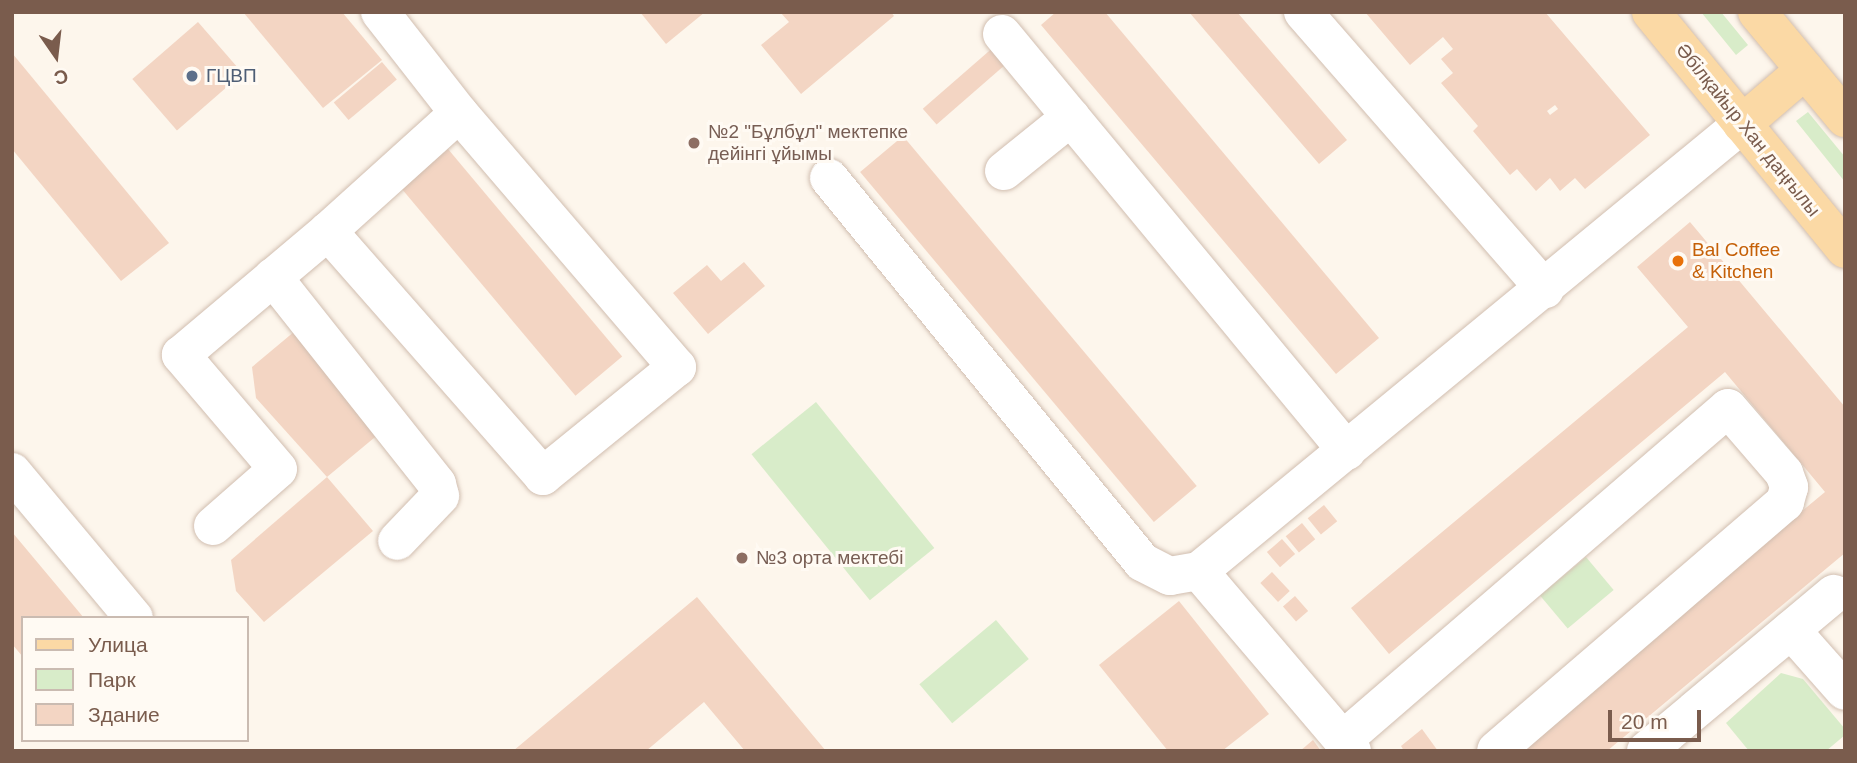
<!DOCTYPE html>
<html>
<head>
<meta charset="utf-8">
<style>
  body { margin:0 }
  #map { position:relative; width:1857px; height:763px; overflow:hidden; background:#fdf6ec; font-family:Helvetica,sans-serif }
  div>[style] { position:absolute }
  .green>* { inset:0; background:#d8ecc9; transform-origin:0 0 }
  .building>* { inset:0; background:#f3d5c3; transform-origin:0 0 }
  .roads { filter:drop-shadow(0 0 2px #d1beb0) drop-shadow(0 0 2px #d1beb0) }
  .minor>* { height:38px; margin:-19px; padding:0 19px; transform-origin:19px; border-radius:19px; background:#fff }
  .major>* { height:38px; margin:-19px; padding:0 19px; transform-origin:19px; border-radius:19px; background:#fbd9a5 }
  .dots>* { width:19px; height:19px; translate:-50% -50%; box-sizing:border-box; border:4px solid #fffaf3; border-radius:50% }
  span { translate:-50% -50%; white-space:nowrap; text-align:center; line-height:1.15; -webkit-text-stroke:6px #fffaf3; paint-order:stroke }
  .service-label { font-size:19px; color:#4e5e75 }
  .left { translate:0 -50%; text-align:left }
  .street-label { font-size:19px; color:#7a5c4d }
  .education-label { font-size:19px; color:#785e54 }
  .food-label { font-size:19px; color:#c56008 }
  .frame { position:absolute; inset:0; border:14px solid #7a5c4d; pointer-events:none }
  .legend { position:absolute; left:21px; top:616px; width:228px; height:126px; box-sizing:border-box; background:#fffaf3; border:2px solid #cabbb1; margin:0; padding:9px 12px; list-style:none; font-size:21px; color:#7a5c4d }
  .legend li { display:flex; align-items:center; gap:14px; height:35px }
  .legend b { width:35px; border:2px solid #cabbb1 }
  .north { position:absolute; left:21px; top:21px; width:70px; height:70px; -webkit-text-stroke:5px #fffaf3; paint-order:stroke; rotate:166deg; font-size:19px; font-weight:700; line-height:28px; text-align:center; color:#7a5c4d }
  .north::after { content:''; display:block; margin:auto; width:24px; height:32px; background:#7a5c4d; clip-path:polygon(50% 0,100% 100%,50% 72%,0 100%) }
  .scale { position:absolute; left:1608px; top:710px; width:93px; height:32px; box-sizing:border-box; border:4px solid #7a5c4d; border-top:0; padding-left:9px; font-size:21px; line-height:24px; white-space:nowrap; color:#7a5c4d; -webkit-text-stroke:5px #fffaf3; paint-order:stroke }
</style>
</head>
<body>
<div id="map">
  <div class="green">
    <div style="clip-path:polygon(1701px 12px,1721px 12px,1748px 45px,1736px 55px)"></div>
    <div style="clip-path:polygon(1808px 112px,1845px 157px,1845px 182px,1796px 121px)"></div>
    <div style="left:816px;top:402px;width:188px;height:83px;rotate:51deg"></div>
    <div style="left:1586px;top:557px;width:43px;height:60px;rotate:50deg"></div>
    <div style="left:996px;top:620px;width:51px;height:100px;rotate:50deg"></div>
    <div style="clip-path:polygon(1781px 673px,1803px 679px,1845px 729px,1845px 735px,1826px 751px,1749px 751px,1726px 723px)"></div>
  </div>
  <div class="building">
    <div style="clip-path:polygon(243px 12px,342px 12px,382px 60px,323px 108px)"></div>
    <div style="clip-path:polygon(640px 12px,705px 12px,666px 44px)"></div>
    <div style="clip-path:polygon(780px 12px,891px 12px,894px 16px,801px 94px,761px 45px,789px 22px)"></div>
    <div style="clip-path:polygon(1056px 12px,1105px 12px,1379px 338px,1336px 374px,1041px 25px)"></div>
    <div style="clip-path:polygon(1189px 12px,1237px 12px,1347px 140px,1319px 164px)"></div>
    <div style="clip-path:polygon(evenodd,1365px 12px,1545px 12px,1650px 135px,1585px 189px,1575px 178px,1560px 191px,1550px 178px,1536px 191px,1517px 169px,1510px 175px,1473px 131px,1478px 126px,1441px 83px,1453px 73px,1441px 59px,1453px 49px,1443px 37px,1410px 65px,1365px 12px,1555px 105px,1558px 109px,1550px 115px,1547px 111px,1555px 105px)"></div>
    <div style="left:198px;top:22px;width:68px;height:87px;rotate:49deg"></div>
    <div style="left:996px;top:45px;width:21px;height:97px;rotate:49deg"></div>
    <div style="clip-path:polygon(12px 53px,169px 243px,121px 281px,12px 149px)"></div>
    <div style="left:382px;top:62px;width:23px;height:63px;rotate:50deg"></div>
    <div style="left:903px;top:136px;width:457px;height:56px;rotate:50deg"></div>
    <div style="left:448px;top:149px;width:271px;height:61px;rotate:50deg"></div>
    <div style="clip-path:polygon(1690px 222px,1845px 407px,1845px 553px,1607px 751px,1513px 751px,1825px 492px,1725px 372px,1389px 654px,1351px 608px,1688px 327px,1637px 267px)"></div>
    <div style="clip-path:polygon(744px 262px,765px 286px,708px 334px,673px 293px,707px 265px,721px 281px)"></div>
    <div style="clip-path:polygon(301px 326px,386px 428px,327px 477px,256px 398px,252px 367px)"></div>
    <div style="clip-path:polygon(327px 477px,373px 531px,264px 622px,236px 591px,231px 560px)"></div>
    <div style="left:1324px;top:505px;width:21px;height:21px;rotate:51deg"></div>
    <div style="left:1302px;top:523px;width:21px;height:21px;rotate:51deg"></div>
    <div style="clip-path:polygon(12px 532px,84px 618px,23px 618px,23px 657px,12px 644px)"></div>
    <div style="left:1282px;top:539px;width:20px;height:20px;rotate:49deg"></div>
    <div style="left:1272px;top:572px;width:26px;height:16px;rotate:47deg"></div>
    <div style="left:1295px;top:596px;width:20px;height:16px;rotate:49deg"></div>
    <div style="clip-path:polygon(697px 597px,826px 751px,745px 751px,704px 702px,646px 751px,513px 751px)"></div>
    <div style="clip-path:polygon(1179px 601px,1269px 714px,1222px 751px,1168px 751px,1099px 665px)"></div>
    <div style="clip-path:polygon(1422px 729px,1438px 751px,1404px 751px,1401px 746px)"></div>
    <div style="clip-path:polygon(1313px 740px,1321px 751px,1300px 751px)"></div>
  </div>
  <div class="roads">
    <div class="minor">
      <div style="left:380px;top:12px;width:128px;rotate:52deg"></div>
      <div style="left:459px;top:113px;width:335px;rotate:49.4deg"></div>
      <div style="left:677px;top:367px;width:173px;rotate:140.9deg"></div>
      <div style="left:543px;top:476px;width:326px;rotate:-131.3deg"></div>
      <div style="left:328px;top:231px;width:176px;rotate:-42deg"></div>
      <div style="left:1303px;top:12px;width:368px;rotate:48.9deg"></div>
      <div style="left:1002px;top:34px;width:541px;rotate:50.4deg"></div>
      <div style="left:1004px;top:171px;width:86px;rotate:-38.9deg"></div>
      <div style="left:829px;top:178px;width:495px;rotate:50.8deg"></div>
      <div style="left:1142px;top:562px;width:31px;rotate:27deg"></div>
      <div style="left:1170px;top:576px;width:29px;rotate:-10deg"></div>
      <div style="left:273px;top:277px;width:264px;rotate:51.6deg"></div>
      <div style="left:437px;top:484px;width:12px;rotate:76deg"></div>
      <div style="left:440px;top:496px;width:62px;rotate:133.7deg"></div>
      <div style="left:12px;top:472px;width:190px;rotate:50.1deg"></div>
      <div style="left:213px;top:526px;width:86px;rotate:-41.2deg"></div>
      <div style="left:278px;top:469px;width:150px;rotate:-130.4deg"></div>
      <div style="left:181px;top:355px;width:192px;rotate:-40.1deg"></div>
      <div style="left:1791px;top:630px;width:81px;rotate:48.5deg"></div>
      <div style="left:1343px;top:740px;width:508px;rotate:-40.77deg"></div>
      <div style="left:1728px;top:408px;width:86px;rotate:49.3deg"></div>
      <div style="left:1784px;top:473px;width:15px;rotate:70deg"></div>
      <div style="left:1789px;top:487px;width:16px;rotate:105deg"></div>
      <div style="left:1785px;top:502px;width:381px;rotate:139.3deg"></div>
      <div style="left:1352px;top:751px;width:236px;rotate:-130.4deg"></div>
      <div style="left:1199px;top:571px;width:703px;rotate:-39.46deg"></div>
      <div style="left:1646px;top:751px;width:245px;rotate:-39.9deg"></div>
    </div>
    <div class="major">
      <div style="left:1651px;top:12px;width:306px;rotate:50.7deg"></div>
      <div style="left:1757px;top:12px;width:138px;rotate:50.3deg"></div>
      <div style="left:1742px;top:124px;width:83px;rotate:-40.6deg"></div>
    </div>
  </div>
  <div class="dots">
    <div style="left:192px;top:76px;background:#5c6f8a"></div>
    <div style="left:694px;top:143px;background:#8d6e63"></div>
    <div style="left:1678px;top:261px;background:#e8710a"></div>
    <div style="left:742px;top:558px;background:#8d6e63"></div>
  </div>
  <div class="service-label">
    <span class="left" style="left:206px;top:76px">ГЦВП</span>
  </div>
  <div class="street-label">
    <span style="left:1748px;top:130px;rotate:51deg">Әбілқайыр Хан даңғылы</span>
  </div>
  <div class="education-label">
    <span class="left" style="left:708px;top:143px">№2 "Бұлбұл" мектепке<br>дейінгі ұйымы</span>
    <span class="left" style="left:756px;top:558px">№3 орта мектебі</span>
  </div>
  <div class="food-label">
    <span class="left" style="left:1692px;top:261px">Bal Coffee<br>&amp; Kitchen</span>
  </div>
  <div class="frame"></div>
  <ul class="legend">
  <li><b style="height:9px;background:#fbd9a5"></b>Улица</li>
  <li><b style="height:19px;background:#d8ecc9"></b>Парк</li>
  <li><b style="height:19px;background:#f3d5c3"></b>Здание</li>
  </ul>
  <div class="north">С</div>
  <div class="scale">20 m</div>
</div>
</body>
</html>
